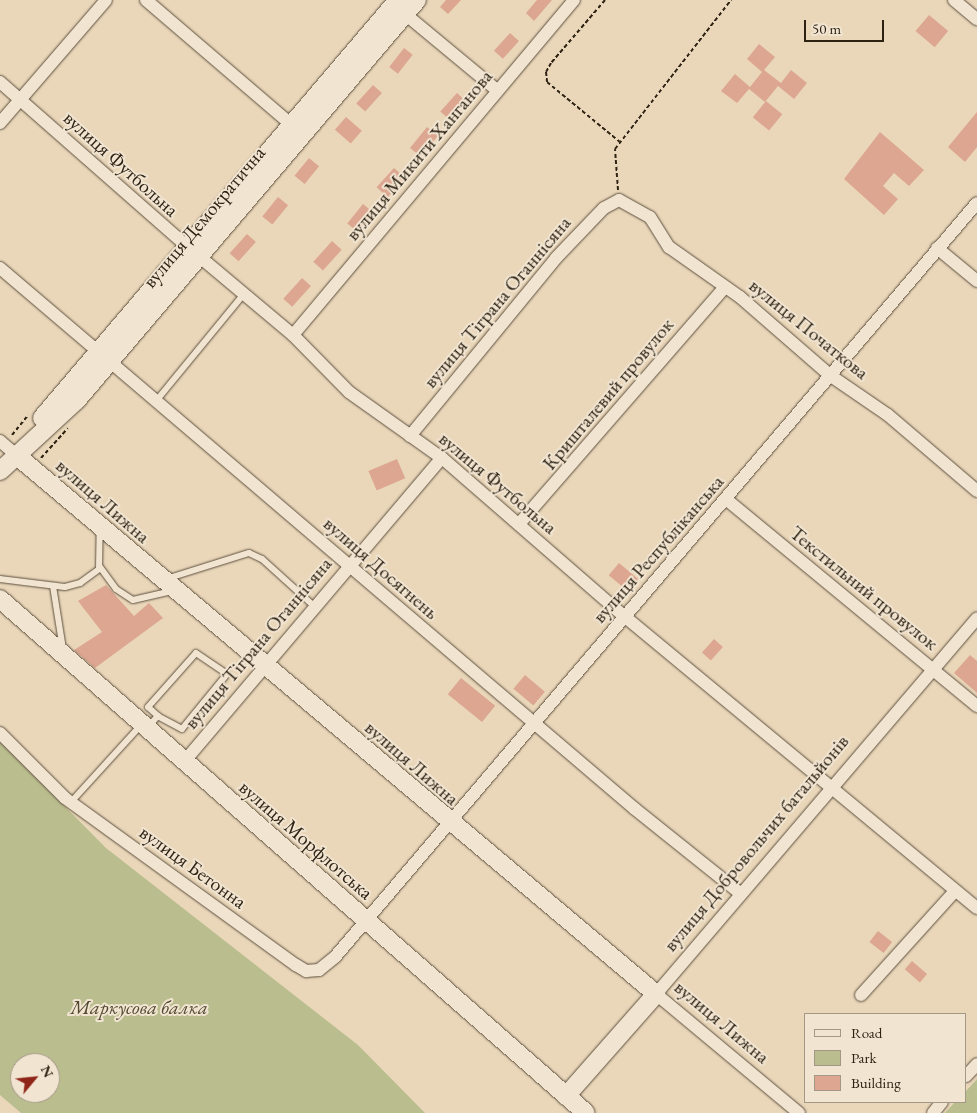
<!DOCTYPE html>
<html>
<head>
<meta charset="utf-8">
<style>
  body { margin:0 }
  #map { position:relative; width:977px; height:1113px; overflow:hidden; background:#ead7ba; font-family:"EB Garamond",serif }
  div>[style] { position:absolute }
  .green>* { inset:0; background:#babd8d }
  .building>* { inset:0; background:#dca691; transform-origin:0 0 }
  .path>* { height:2px; margin-top:-1px; transform-origin:0; background:repeating-linear-gradient(90deg,#2e2213 0 4px,transparent 0 6.5px) }
  .roads { filter:drop-shadow(0 0 1px #5d4f3d) drop-shadow(0 0 1px #5d4f3d) }
  .lane>* { height:6px; margin:-3px; padding:0 3px; transform-origin:3px; border-radius:3px; background:#f1e5d2 }
  .street>* { height:12px; margin:-6px; padding:0 6px; transform-origin:6px; border-radius:6px; background:#f1e5d2 }
  .secondary>* { height:18px; margin:-9px; padding:0 9px; transform-origin:9px; border-radius:9px; background:#f1e5d2 }
  span { translate:-50% -50%; white-space:nowrap; text-align:center; line-height:1.15; -webkit-text-stroke:4px #f1e5d2; paint-order:stroke }
  .street-label { font-size:20px; color:#2e2213 }
  .park-label { font-size:20px; color:#514932; font-style:italic }
  .legend { position:absolute; left:804px; top:1013px; width:162px; height:90px; box-sizing:border-box; background:#f1e5d2; border:1px solid #a39786; margin:0; padding:6px 9px; list-style:none; font-size:15px; color:#2e2213 }
  .legend li { display:flex; align-items:center; gap:10px; height:25px }
  .legend b { width:25px; border:1px solid #a39786 }
  .north { position:absolute; left:10px; top:1053px; width:50px; height:50px; box-sizing:border-box; background:#f1e5d2; border:1px solid #a39786; border-radius:50%; rotate:62deg; font-size:14px; font-weight:700; line-height:20px; text-align:center; color:#2e2213 }
  .north::after { content:''; display:block; margin:auto; width:18px; height:22px; background:#8f2418; clip-path:polygon(50% 0,100% 100%,50% 72%,0 100%) }
  .scale { position:absolute; left:804px; top:20px; width:80px; height:22px; box-sizing:border-box; border:2px solid #2e2213; border-top:0; padding-left:6px; font-size:15px; line-height:18px; white-space:nowrap; color:#2e2213; -webkit-text-stroke:4px #f1e5d2; paint-order:stroke }
</style>
</head>
<body>
<div id="map">
  <div class="green">
    <div style="clip-path:polygon(evenodd,0 741px,106px 848px,358px 1045px,425px 1113px,21px 1113px,0 1095px,0 741px,20px 1063px,50px 1063px,50px 1093px,20px 1093px,20px 1063px)"></div>
    <div style="clip-path:polygon(977px 1079px,977px 1113px,945px 1113px,955px 1102px,966px 1102px,966px 1091px)"></div>
  </div>
  <div class="building">
    <div style="clip-path:polygon(446px 0,461px 0,448px 14px,440px 7px)"></div>
    <div style="clip-path:polygon(537px 0,552px 0,534px 21px,526px 13px)"></div>
    <div style="left:929px;top:15px;width:25px;height:21px;rotate:40deg"></div>
    <div style="left:510px;top:33px;width:12px;height:24px;rotate:42deg"></div>
    <div style="clip-path:polygon(759px 44px,775px 57px,764px 70px,781px 83px,791px 70px,807px 83px,794px 99px,778px 86px,765px 102px,749px 89px,737px 103px,721px 91px,735px 74px,750px 87px,762px 72px,747px 59px)"></div>
    <div style="left:404px;top:48px;width:11px;height:24px;rotate:38deg"></div>
    <div style="left:373px;top:85px;width:12px;height:25px;rotate:42deg"></div>
    <div style="left:457px;top:93px;width:12px;height:25px;rotate:42deg"></div>
    <div style="left:766px;top:101px;width:21px;height:21px;rotate:39deg"></div>
    <div style="clip-path:polygon(977px 112px,977px 147px,965px 162px,948px 147px)"></div>
    <div style="left:346px;top:117px;width:21px;height:17px;rotate:41deg"></div>
    <div style="left:427px;top:127px;width:14px;height:27px;rotate:39deg"></div>
    <div style="clip-path:polygon(880px 132px,924px 170px,909px 186px,894px 173px,883px 186px,898px 199px,884px 215px,844px 179px)"></div>
    <div style="left:309px;top:158px;width:13px;height:23px;rotate:39deg"></div>
    <div style="left:394px;top:168px;width:15px;height:26px;rotate:42deg"></div>
    <div style="left:278px;top:197px;width:13px;height:25px;rotate:39deg"></div>
    <div style="left:363px;top:204px;width:13px;height:25px;rotate:39deg"></div>
    <div style="left:247px;top:234px;width:12px;height:26px;rotate:42deg"></div>
    <div style="left:332px;top:241px;width:13px;height:28px;rotate:42deg"></div>
    <div style="left:302px;top:278px;width:12px;height:28px;rotate:42deg"></div>
    <div style="left:397px;top:459px;width:21px;height:31px;rotate:67deg"></div>
    <div style="left:619px;top:563px;width:25px;height:16px;rotate:40deg"></div>
    <div style="clip-path:polygon(106px 585px,134px 616px,149px 603px,163px 618px,95px 668px,74px 650px,102px 632px,78px 601px)"></div>
    <div style="left:714px;top:639px;width:12px;height:18px;rotate:42deg"></div>
    <div style="clip-path:polygon(970px 655px,977px 661px,977px 693px,954px 673px)"></div>
    <div style="left:525px;top:675px;width:26px;height:18px;rotate:40deg"></div>
    <div style="left:461px;top:678px;width:44px;height:21px;rotate:39deg"></div>
    <div style="left:878px;top:931px;width:18px;height:14px;rotate:38deg"></div>
    <div style="left:912px;top:961px;width:20px;height:11px;rotate:41deg"></div>
  </div>
  <div class="path">
    <div style="left:605px;top:0;width:83px;rotate:130.6deg"></div>
    <div style="left:551px;top:63px;width:10px;rotate:119deg"></div>
    <div style="left:546px;top:72px;width:10px;rotate:84deg"></div>
    <div style="left:547px;top:82px;width:94px;rotate:39.4deg"></div>
    <div style="left:618px;top:190px;width:41px;rotate:-94.2deg"></div>
    <div style="left:615px;top:149px;width:189px;rotate:-52.1deg"></div>
    <div style="left:12px;top:435px;width:26px;rotate:-51deg"></div>
    <div style="left:41px;top:458px;width:40px;rotate:-48deg"></div>
  </div>
  <div class="roads">
    <div class="lane">
      <div style="left:156px;top:401px;width:139px;rotate:-50.6deg"></div>
      <div style="left:100px;top:567px;width:27px;rotate:54deg"></div>
      <div style="left:116px;top:589px;width:20px;rotate:33deg"></div>
      <div style="left:133px;top:600px;width:40px;rotate:-13deg"></div>
      <div style="left:0;top:579px;width:65px;rotate:7deg"></div>
      <div style="left:65px;top:587px;width:16px;rotate:-15deg"></div>
      <div style="left:80px;top:583px;width:24px;rotate:-36deg"></div>
      <div style="left:99px;top:569px;width:39px;rotate:-89deg"></div>
      <div style="left:166px;top:579px;width:87px;rotate:-17.4deg"></div>
      <div style="left:249px;top:553px;width:14px;rotate:25deg"></div>
      <div style="left:262px;top:559px;width:70px;rotate:42.1deg"></div>
      <div style="left:53px;top:586px;width:64px;rotate:81deg"></div>
      <div style="left:148px;top:727px;width:15px;rotate:-48deg"></div>
      <div style="left:158px;top:716px;width:13px;rotate:-138deg"></div>
      <div style="left:148px;top:707px;width:72px;rotate:-48.4deg"></div>
      <div style="left:196px;top:653px;width:37px;rotate:34deg"></div>
      <div style="left:227px;top:674px;width:71px;rotate:129.3deg"></div>
      <div style="left:182px;top:729px;width:27px;rotate:-152deg"></div>
      <div style="left:71px;top:802px;width:104px;rotate:-47.7deg"></div>
    </div>
    <div class="street">
      <div style="left:146px;top:0;width:192px;rotate:40.6deg"></div>
      <div style="left:954px;top:0;width:30px;rotate:40deg"></div>
      <div style="left:399px;top:9px;width:127px;rotate:39.6deg"></div>
      <div style="left:0;top:82px;width:250px;rotate:41.3deg"></div>
      <div style="left:188px;top:247px;width:137px;rotate:40deg"></div>
      <div style="left:293px;top:335px;width:80px;rotate:45.5deg"></div>
      <div style="left:349px;top:392px;width:114px;rotate:35.4deg"></div>
      <div style="left:442px;top:458px;width:241px;rotate:41deg"></div>
      <div style="left:624px;top:616px;width:458px;rotate:39.6deg"></div>
      <div style="left:0;top:123px;width:162px;rotate:-49.2deg"></div>
      <div style="left:937px;top:248px;width:52px;rotate:39.5deg"></div>
      <div style="left:0;top:268px;width:834px;rotate:40.43deg"></div>
      <div style="left:635px;top:809px;width:134px;rotate:38.7deg"></div>
      <div style="left:293px;top:335px;width:437px;rotate:-50deg"></div>
      <div style="left:410px;top:436px;width:230px;rotate:-50.6deg"></div>
      <div style="left:556px;top:258px;width:69px;rotate:-46.2deg"></div>
      <div style="left:604px;top:208px;width:17px;rotate:-28deg"></div>
      <div style="left:619px;top:200px;width:35px;rotate:29deg"></div>
      <div style="left:650px;top:217px;width:36px;rotate:58deg"></div>
      <div style="left:669px;top:247px;width:87px;rotate:35.2deg"></div>
      <div style="left:740px;top:297px;width:121px;rotate:41deg"></div>
      <div style="left:831px;top:376px;width:69px;rotate:34.4deg"></div>
      <div style="left:888px;top:415px;width:117px;rotate:40.5deg"></div>
      <div style="left:0;top:441px;width:21px;rotate:41deg"></div>
      <div style="left:727px;top:500px;width:324px;rotate:39.5deg"></div>
      <div style="left:519px;top:524px;width:314px;rotate:-49deg"></div>
      <div style="left:0;top:733px;width:92px;rotate:45deg"></div>
      <div style="left:65px;top:798px;width:285px;rotate:35.9deg"></div>
      <div style="left:296px;top:965px;width:12px;rotate:31deg"></div>
      <div style="left:306px;top:971px;width:13px;rotate:-4deg"></div>
      <div style="left:319px;top:970px;width:21px;rotate:-39deg"></div>
      <div style="left:335px;top:957px;width:990px;rotate:-49.59deg"></div>
      <div style="left:183px;top:763px;width:400px;rotate:-49.7deg"></div>
      <div style="left:861px;top:995px;width:140px;rotate:-47.9deg"></div>
      <div style="left:966px;top:1076px;width:16px;rotate:-47deg"></div>
      <div style="left:799px;top:1113px;width:186px;rotate:-140.2deg"></div>
      <div style="left:656px;top:994px;width:494px;rotate:-49.5deg"></div>
      <div style="left:933px;top:1113px;width:14px;rotate:-51deg"></div>
    </div>
    <div class="secondary">
      <div style="left:42px;top:418px;width:549px;rotate:-49.58deg"></div>
      <div style="left:16px;top:455px;width:837px;rotate:40.1deg"></div>
      <div style="left:656px;top:994px;width:136px;rotate:131.4deg"></div>
      <div style="left:0;top:471px;width:105px;rotate:-42.7deg"></div>
      <div style="left:77px;top:400px;width:525px;rotate:-49.64deg"></div>
      <div style="left:0;top:599px;width:779px;rotate:41.26deg"></div>
    </div>
  </div>
  <div class="street-label">
    <span style="left:419px;top:155px;rotate:-50deg">вулиця Микити Ханганова</span>
    <span style="left:121px;top:164px;rotate:42deg">вулиця Футбольна</span>
    <span style="left:204px;top:217px;rotate:-50deg">вулиця Демократична</span>
    <span style="left:497px;top:302px;rotate:-50deg">вулиця Тіграна Оганнісяна</span>
    <span style="left:809px;top:329px;rotate:39deg">вулиця Початкова</span>
    <span style="left:608px;top:394px;rotate:-50deg">Кришталевий провулок</span>
    <span style="left:498px;top:483px;rotate:40deg">вулиця Футбольна</span>
    <span style="left:103px;top:501px;rotate:41deg">вулиця Лижна</span>
    <span style="left:658px;top:549px;rotate:-49deg">вулиця Республіканська</span>
    <span style="left:381px;top:568px;rotate:41deg">вулиця Досягнень</span>
    <span style="left:864px;top:588px;rotate:39deg">Текстильний провулок</span>
    <span style="left:258px;top:643px;rotate:-50deg">вулиця Тіграна Оганнісяна</span>
    <span style="left:412px;top:763px;rotate:41deg">вулиця Лижна</span>
    <span style="left:306px;top:840px;rotate:41deg">вулиця Морфлотська</span>
    <span style="left:756px;top:843px;rotate:-50deg">вулиця Добровольчих батальйонів</span>
    <span style="left:193px;top:867px;rotate:36deg">вулиця Бетонна</span>
    <span style="left:722px;top:1022px;rotate:40deg">вулиця Лижна</span>
  </div>
  <div class="park-label">
    <span style="left:139px;top:1007px">Маркусова балка</span>
  </div>
  <ul class="legend">
  <li><b style="height:6px;background:#f1e5d2"></b>Road</li>
  <li><b style="height:14px;background:#babd8d"></b>Park</li>
  <li><b style="height:14px;background:#dca691"></b>Building</li>
  </ul>
  <div class="north">N</div>
  <div class="scale">50 m</div>
</div>
</body>
</html>
